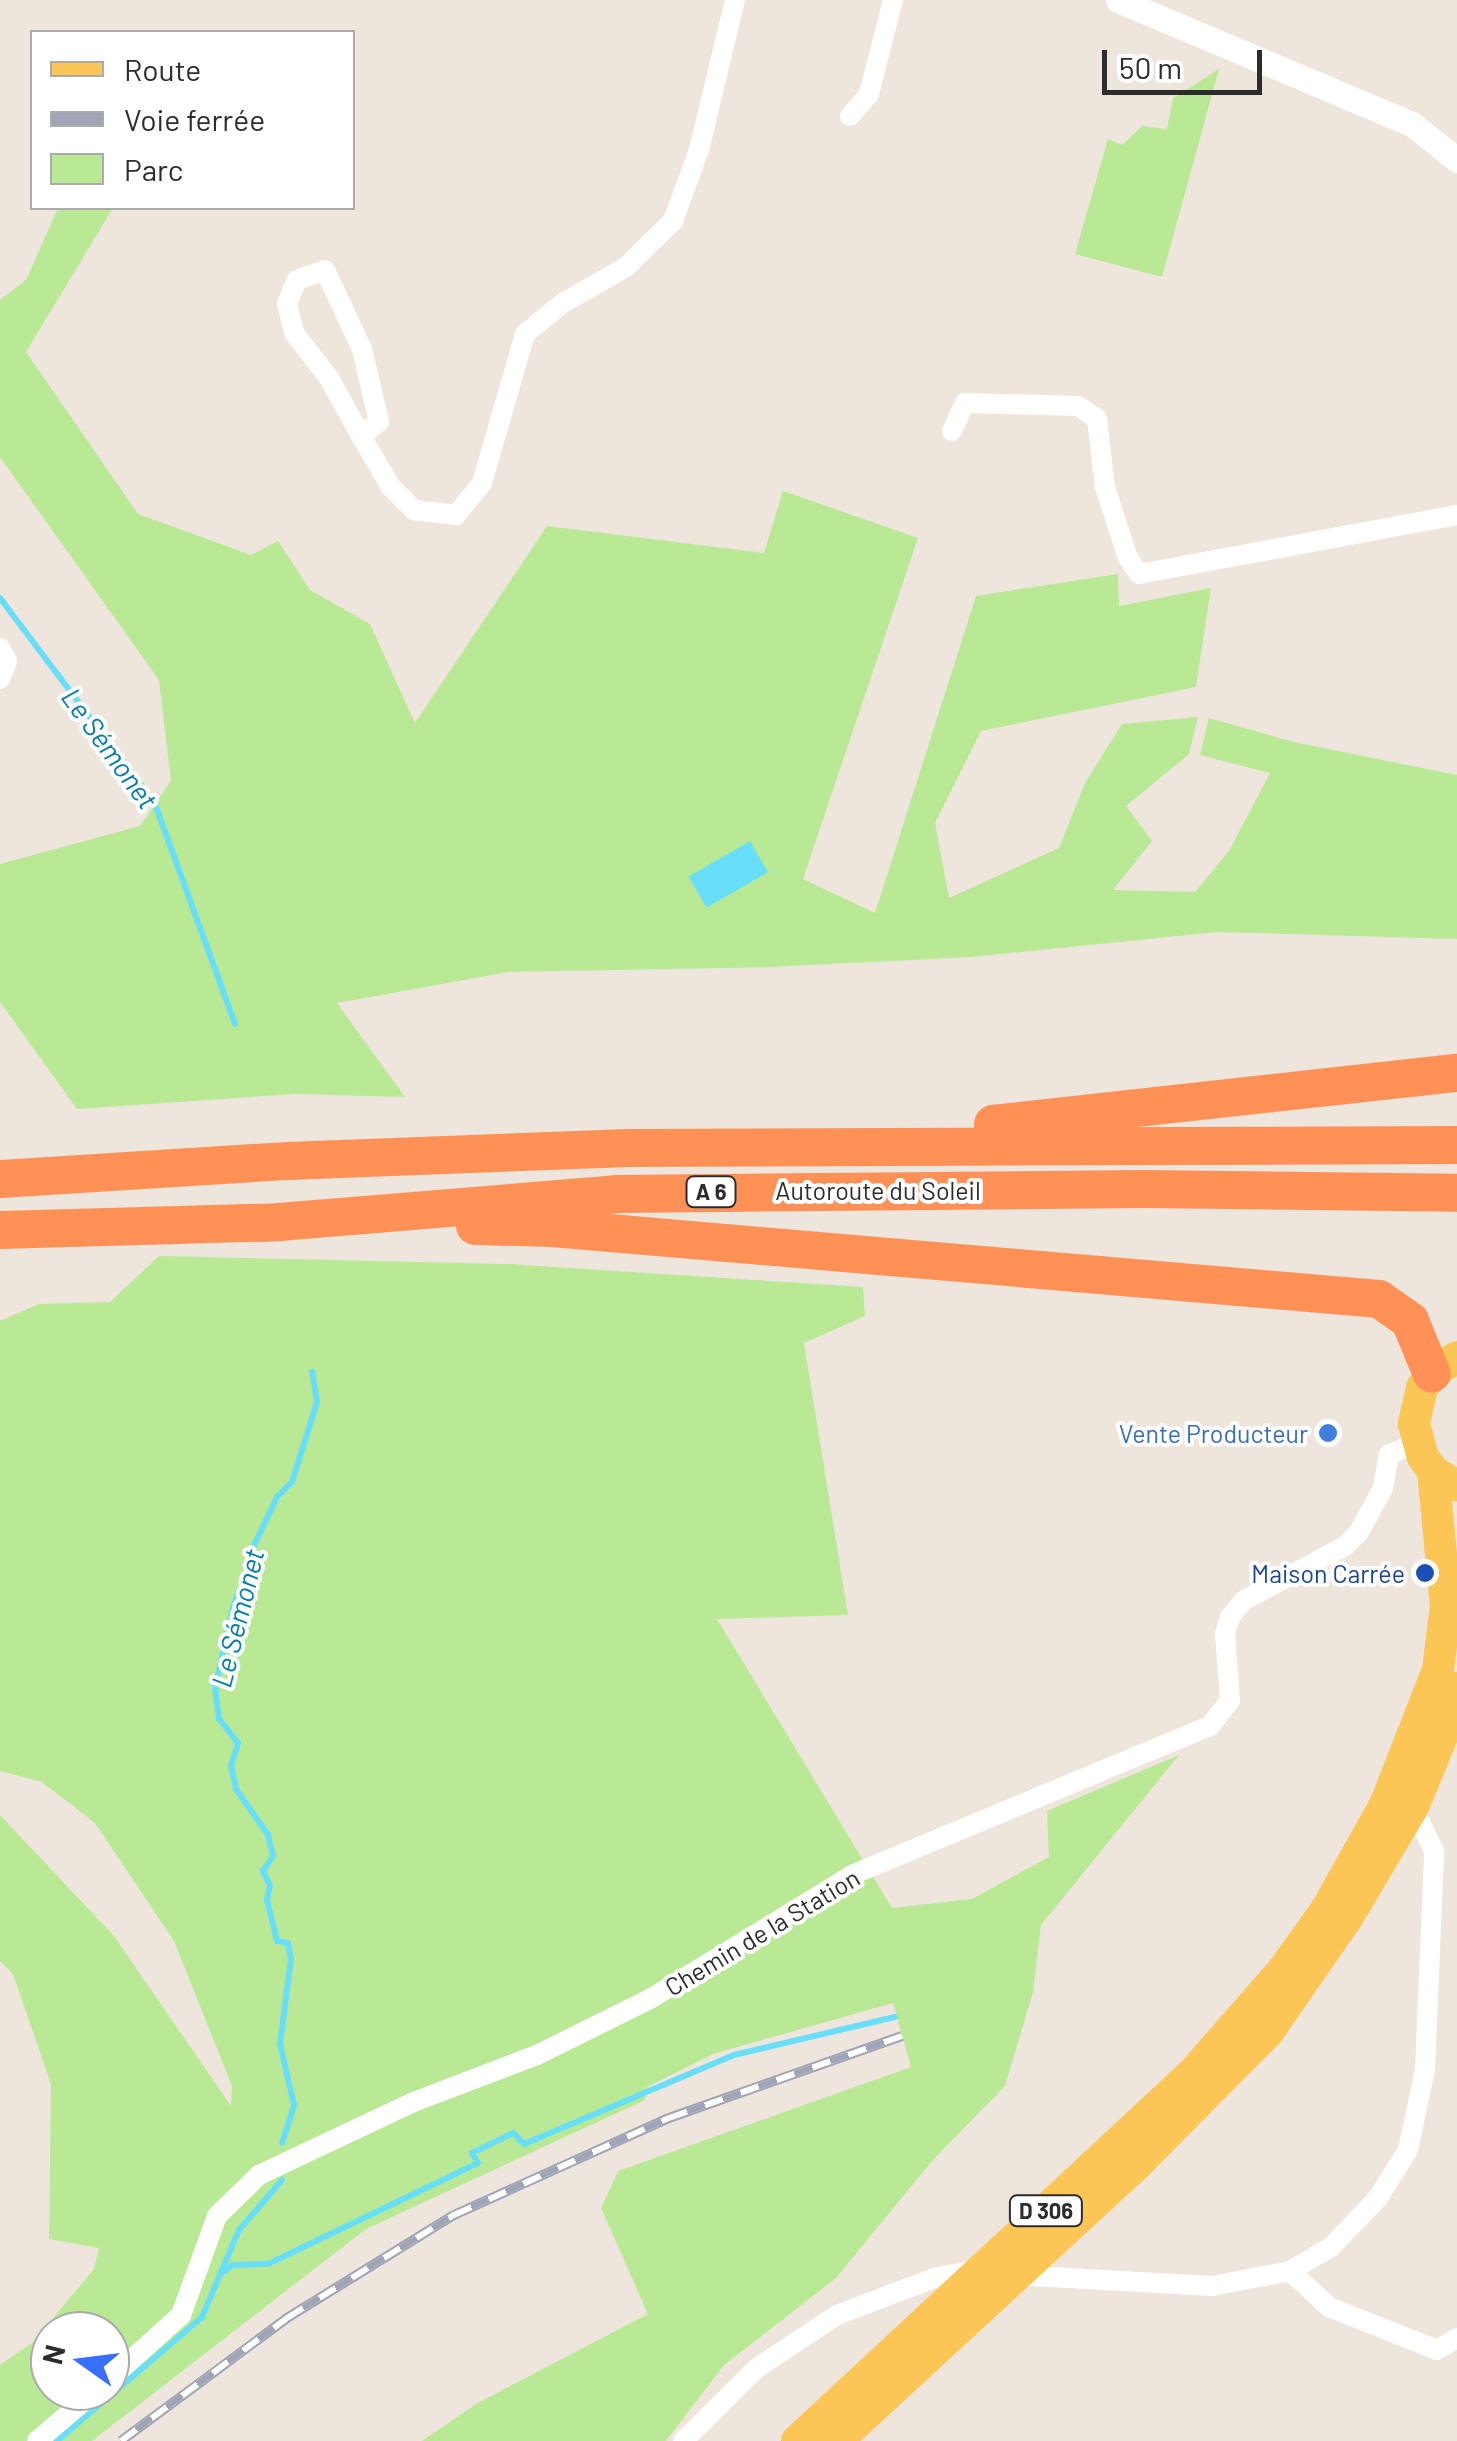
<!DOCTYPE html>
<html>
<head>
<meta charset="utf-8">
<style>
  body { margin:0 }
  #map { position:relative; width:1457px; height:2441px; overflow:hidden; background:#eee5dd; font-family:Barlow,sans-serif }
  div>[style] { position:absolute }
  .green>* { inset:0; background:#b9e995 }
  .water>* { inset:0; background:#68def8; transform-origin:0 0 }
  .stream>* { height:6px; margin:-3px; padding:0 3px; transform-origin:3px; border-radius:3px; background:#68def8 }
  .minor>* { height:20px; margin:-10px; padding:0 10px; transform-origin:10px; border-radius:10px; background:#fff }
  .tertiary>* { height:25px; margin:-12.5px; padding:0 12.5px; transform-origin:12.5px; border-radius:12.5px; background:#fff }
  .primary>* { height:32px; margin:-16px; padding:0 16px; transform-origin:16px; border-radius:16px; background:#fbc655 }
  .motorway>* { height:38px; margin:-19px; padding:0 19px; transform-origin:19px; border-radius:19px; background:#ff9157 }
  .rail>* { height:10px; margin-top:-5px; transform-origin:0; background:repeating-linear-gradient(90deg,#fff 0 19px,#9fa5b7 0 38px); box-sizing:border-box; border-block:2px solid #9fa5b7 }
  .dots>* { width:28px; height:28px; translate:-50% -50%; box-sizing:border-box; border:5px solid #fff; border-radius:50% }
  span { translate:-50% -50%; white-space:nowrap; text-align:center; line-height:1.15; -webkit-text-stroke:8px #fff; paint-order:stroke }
  .shield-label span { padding:2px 8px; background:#fff; border:2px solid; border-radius:8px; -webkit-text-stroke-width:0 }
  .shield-label { font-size:22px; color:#2c2c2c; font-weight:700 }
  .street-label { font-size:25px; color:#2c2c2c }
  .shop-label { font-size:25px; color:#366cbe }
  .right { translate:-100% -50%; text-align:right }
  .transit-label { font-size:25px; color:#164399 }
  .water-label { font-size:28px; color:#037ea8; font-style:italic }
  .legend { position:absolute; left:30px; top:30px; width:325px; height:180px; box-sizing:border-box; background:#fff; border:2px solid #ababab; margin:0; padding:12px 18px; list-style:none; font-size:30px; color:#2c2c2c }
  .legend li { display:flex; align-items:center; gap:20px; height:50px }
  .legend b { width:50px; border:2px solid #ababab }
  .north { position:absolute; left:30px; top:2311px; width:100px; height:100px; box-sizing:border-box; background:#fff; border:2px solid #ababab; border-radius:50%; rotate:284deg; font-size:28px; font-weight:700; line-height:40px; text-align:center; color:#2c2c2c }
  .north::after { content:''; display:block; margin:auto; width:35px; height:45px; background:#396fff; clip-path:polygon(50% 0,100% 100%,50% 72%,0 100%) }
  .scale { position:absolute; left:1102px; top:50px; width:160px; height:45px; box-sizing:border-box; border:5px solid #2c2c2c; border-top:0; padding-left:12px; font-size:30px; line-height:35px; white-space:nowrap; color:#2c2c2c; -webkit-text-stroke:8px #fff; paint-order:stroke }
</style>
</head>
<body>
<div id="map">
  <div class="green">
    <div style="clip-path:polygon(1219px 69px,1162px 277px,1075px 254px,1108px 139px,1122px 145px,1142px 126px,1167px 129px,1173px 98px)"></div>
    <div style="clip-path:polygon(58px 208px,113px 208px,26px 352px,138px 514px,251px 555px,278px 541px,310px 590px,370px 624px,415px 723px,547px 526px,764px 553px,783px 491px,918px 538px,803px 879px,875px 913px,976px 596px,1118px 574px,1119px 606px,1211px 588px,1196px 687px,981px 731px,935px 823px,949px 898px,1059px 848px,1085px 783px,1122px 724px,1198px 717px,1189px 754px,1126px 806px,1152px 841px,1113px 890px,1195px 892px,1229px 851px,1270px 773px,1200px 755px,1209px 718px,1294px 742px,1457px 775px,1457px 939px,1217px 932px,972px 957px,771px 967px,508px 972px,337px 1003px,405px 1097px,294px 1094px,77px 1109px,0 1002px,0 864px,140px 826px,171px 781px,159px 680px,0 457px,0 300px,26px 280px)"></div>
    <div style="clip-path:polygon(evenodd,159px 1256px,507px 1264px,863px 1287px,865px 1316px,804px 1343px,848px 1615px,717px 1619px,892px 1908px,972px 1899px,1049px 1857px,1047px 1811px,1179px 1755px,1041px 1925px,1033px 1992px,1005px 2086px,932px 2161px,836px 2278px,724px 2365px,666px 2441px,422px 2441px,476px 2404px,648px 2314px,601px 2208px,618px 2171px,911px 2067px,893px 2003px,713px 2054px,647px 2087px,645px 2100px,366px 2229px,92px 2441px,0 2441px,0 2365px,33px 2342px,94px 2269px,99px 2248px,49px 2239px,51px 2084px,13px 1974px,0 1961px,0 1815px,114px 1936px,231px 2106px,232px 2086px,174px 1941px,95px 1823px,42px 1782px,0 1771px,0 1321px,39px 1304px,110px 1302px,159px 1256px,50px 2331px,110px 2331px,110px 2391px,50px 2391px,50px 2331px)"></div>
  </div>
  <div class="water">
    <div style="left:750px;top:841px;width:36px;height:71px;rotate:60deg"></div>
  </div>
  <div class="stream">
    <div style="left:0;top:598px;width:258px;rotate:53deg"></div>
    <div style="left:155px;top:804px;width:234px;rotate:70deg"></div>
    <div style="left:282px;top:2143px;width:40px;rotate:-72deg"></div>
    <div style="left:294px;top:2105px;width:63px;rotate:-102.9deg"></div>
    <div style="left:280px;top:2044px;width:86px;rotate:-82.6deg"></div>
    <div style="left:291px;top:1959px;width:16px;rotate:-101deg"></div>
    <div style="left:288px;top:1943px;width:11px;rotate:-170deg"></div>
    <div style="left:277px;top:1941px;width:42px;rotate:-103.7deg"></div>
    <div style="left:267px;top:1900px;width:15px;rotate:-79deg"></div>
    <div style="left:270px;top:1885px;width:16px;rotate:-117deg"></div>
    <div style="left:263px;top:1871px;width:18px;rotate:-56deg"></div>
    <div style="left:273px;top:1856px;width:22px;rotate:-103deg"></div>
    <div style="left:268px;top:1835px;width:56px;rotate:-124.8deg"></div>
    <div style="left:236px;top:1789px;width:24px;rotate:-102deg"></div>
    <div style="left:231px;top:1766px;width:24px;rotate:-73deg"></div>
    <div style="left:238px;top:1743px;width:31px;rotate:-128deg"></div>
    <div style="left:219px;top:1719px;width:31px;rotate:-97deg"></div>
    <div style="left:215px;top:1688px;width:82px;rotate:-77.3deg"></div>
    <div style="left:233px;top:1608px;width:19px;rotate:-72deg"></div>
    <div style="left:239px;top:1590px;width:12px;rotate:-42deg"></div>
    <div style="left:248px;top:1582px;width:30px;rotate:-84deg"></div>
    <div style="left:251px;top:1552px;width:61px;rotate:-64.7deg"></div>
    <div style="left:277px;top:1497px;width:21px;rotate:-45deg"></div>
    <div style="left:292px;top:1482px;width:84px;rotate:-72.6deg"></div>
    <div style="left:317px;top:1402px;width:31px;rotate:-99deg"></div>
    <div style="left:220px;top:2274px;width:16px;rotate:-35deg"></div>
    <div style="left:233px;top:2265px;width:35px;rotate:-2deg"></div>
    <div style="left:268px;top:2264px;width:233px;rotate:-25.7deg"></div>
    <div style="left:478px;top:2163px;width:12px;rotate:-121deg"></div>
    <div style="left:472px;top:2153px;width:46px;rotate:-26deg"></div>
    <div style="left:513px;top:2133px;width:16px;rotate:45deg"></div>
    <div style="left:524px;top:2144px;width:228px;rotate:-23deg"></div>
    <div style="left:734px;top:2055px;width:165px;rotate:-13.3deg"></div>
    <div style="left:57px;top:2441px;width:191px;rotate:-40.5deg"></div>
    <div style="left:202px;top:2317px;width:95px;rotate:-67deg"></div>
    <div style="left:239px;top:2230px;width:66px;rotate:-49.3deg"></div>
  </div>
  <div class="minor">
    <div style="left:850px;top:116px;width:29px;rotate:-49deg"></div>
    <div style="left:869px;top:94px;width:97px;rotate:-75.7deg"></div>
    <div style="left:952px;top:431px;width:31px;rotate:-65deg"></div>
    <div style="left:965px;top:403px;width:113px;rotate:1.5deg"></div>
    <div style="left:1078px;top:406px;width:23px;rotate:34deg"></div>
    <div style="left:1097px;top:419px;width:68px;rotate:83.3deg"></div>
    <div style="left:1105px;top:487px;width:75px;rotate:72.1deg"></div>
    <div style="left:1128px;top:558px;width:19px;rotate:55deg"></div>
    <div style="left:1139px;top:574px;width:323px;rotate:-10.5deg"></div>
    <div style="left:361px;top:436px;width:23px;rotate:-38deg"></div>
    <div style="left:379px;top:422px;width:75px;rotate:-103.1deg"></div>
    <div style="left:362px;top:349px;width:87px;rotate:-115.1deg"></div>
    <div style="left:325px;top:270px;width:30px;rotate:160deg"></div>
    <div style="left:297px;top:280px;width:26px;rotate:113deg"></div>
    <div style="left:287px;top:304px;width:30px;rotate:76deg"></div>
    <div style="left:294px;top:333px;width:57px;rotate:52.1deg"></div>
    <div style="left:329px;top:378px;width:66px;rotate:61.1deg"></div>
    <div style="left:361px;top:436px;width:59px;rotate:59.5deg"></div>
    <div style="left:391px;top:487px;width:33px;rotate:45deg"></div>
    <div style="left:414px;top:510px;width:42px;rotate:6.8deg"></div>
    <div style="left:456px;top:515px;width:41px;rotate:-50.9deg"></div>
    <div style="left:482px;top:483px;width:155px;rotate:-73.9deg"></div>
    <div style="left:525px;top:334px;width:49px;rotate:-39.2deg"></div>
    <div style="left:563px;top:303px;width:73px;rotate:-29.7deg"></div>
    <div style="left:626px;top:267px;width:66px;rotate:-44.4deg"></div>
    <div style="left:673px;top:221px;width:76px;rotate:-69.9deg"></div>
    <div style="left:699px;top:150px;width:154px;rotate:-76.5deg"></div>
    <div style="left:0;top:648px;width:15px;rotate:62deg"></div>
    <div style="left:7px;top:661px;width:19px;rotate:111deg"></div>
    <div style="left:1290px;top:2271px;width:53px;rotate:42.7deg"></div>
    <div style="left:1329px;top:2307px;width:116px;rotate:21.7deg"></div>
    <div style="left:1437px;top:2350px;width:23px;rotate:-31deg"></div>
    <div style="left:1015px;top:2275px;width:197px;rotate:3.2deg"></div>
    <div style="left:1212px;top:2286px;width:79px;rotate:-10.9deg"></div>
    <div style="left:1290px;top:2271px;width:48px;rotate:-30.3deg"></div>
    <div style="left:1331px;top:2247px;width:68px;rotate:-46.2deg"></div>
    <div style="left:1378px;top:2198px;width:57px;rotate:-58deg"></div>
    <div style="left:1408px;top:2150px;width:82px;rotate:-78deg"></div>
    <div style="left:1425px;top:2070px;width:219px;rotate:-87.6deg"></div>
    <div style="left:1434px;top:1851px;width:49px;rotate:-115.5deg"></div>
    <div style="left:110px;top:2379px;width:96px;rotate:-42deg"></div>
    <div style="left:181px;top:2315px;width:105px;rotate:-70deg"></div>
    <div style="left:217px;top:2216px;width:59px;rotate:-44.3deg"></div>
    <div style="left:259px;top:2175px;width:168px;rotate:-25.3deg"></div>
    <div style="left:411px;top:2103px;width:135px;rotate:-20.9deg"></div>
    <div style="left:537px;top:2055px;width:126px;rotate:-26.4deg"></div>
    <div style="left:650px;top:1999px;width:239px;rotate:-31.5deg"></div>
    <div style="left:854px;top:1874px;width:386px;rotate:-22.6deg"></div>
    <div style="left:1210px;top:1726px;width:33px;rotate:-52deg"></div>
    <div style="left:1230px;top:1700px;width:66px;rotate:-94.3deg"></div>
    <div style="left:1225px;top:1634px;width:18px;rotate:-74deg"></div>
    <div style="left:1230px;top:1617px;width:21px;rotate:-51deg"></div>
    <div style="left:1243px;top:1601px;width:116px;rotate:-28.3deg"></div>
    <div style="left:1345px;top:1546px;width:20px;rotate:-45deg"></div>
    <div style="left:1359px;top:1532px;width:50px;rotate:-61.4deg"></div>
    <div style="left:1383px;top:1488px;width:34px;rotate:-80deg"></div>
    <div style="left:1389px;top:1455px;width:31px;rotate:-25deg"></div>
    <div style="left:37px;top:2441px;width:77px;rotate:-40.3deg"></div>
    <div style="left:683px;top:2441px;width:104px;rotate:-44.6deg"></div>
    <div style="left:757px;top:2368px;width:96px;rotate:-33.5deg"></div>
    <div style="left:837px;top:2315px;width:107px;rotate:-20.8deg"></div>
    <div style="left:937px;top:2277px;width:41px;rotate:-9.9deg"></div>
  </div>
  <div class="tertiary">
    <div style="left:1118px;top:0;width:319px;rotate:22.9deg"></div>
    <div style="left:1412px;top:124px;width:58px;rotate:38.7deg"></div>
  </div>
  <div class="primary">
    <div style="left:1457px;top:1357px;width:30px;rotate:146deg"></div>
    <div style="left:1432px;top:1374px;width:17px;rotate:126deg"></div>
    <div style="left:1422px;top:1388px;width:37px;rotate:103deg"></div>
    <div style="left:1414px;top:1424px;width:34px;rotate:75deg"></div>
    <div style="left:1423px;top:1457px;width:17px;rotate:54deg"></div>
    <div style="left:1433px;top:1471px;width:28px;rotate:32deg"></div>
    <div style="left:797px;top:2441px;width:539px;rotate:-42.9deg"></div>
    <div style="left:1192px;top:2074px;width:138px;rotate:-48.8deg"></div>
    <div style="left:1283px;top:1970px;width:74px;rotate:-54.4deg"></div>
    <div style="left:1326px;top:1910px;width:120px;rotate:-60.7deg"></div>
    <div style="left:1385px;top:1805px;width:145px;rotate:-68.6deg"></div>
    <div style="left:1438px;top:1670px;width:64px;rotate:-82.9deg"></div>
    <div style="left:1446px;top:1606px;width:136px;rotate:-95.5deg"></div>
    <div style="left:837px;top:2441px;width:410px;rotate:-42.7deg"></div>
    <div style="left:1138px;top:2163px;width:185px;rotate:-45.2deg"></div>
    <div style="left:1268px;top:2032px;width:139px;rotate:-55.3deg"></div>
    <div style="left:1347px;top:1918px;width:129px;rotate:-59.3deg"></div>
    <div style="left:1413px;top:1807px;width:97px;rotate:-67.7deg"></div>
    <div style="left:1450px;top:1717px;width:30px;rotate:-76deg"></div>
  </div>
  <div class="motorway">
    <div style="left:993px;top:1124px;width:467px;rotate:-6.3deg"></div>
    <div style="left:0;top:1179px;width:289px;rotate:-3.6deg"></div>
    <div style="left:288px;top:1161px;width:340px;rotate:-2.2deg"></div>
    <div style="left:628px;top:1148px;width:829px;rotate:-0.21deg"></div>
    <div style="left:475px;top:1226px;width:77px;rotate:1.5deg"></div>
    <div style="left:552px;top:1228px;width:830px;rotate:4.91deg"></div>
    <div style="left:1379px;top:1299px;width:38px;rotate:35deg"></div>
    <div style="left:1410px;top:1321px;width:57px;rotate:67.5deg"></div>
    <div style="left:0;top:1230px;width:279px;rotate:-1.6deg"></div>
    <div style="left:279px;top:1222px;width:338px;rotate:-4.7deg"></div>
    <div style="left:616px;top:1194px;width:528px;rotate:-0.54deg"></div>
    <div style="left:1144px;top:1189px;width:313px;rotate:0.7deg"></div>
  </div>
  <div class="rail">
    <div style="left:121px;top:2441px;width:207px;rotate:-36.5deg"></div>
    <div style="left:287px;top:2318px;width:196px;rotate:-31.7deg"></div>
    <div style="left:454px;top:2215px;width:236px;rotate:-24.3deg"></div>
    <div style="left:669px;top:2118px;width:247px;rotate:-19.4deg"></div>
  </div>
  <div class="dots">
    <div style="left:1328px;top:1433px;background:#3f7fe0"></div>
    <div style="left:1425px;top:1573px;background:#1a4fb4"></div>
  </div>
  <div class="shield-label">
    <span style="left:711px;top:1192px">A 6</span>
    <span style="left:1046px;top:2211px">D 306</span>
  </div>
  <div class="street-label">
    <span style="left:878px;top:1190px">Autoroute du Soleil</span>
    <span style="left:762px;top:1932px;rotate:-31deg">Chemin de la Station</span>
  </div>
  <div class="shop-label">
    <span class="right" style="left:1308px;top:1433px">Vente Producteur</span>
  </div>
  <div class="transit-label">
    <span class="right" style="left:1405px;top:1573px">Maison Carrée</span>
  </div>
  <div class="water-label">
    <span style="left:110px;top:748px;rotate:54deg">Le Sémonet</span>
    <span style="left:237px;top:1618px;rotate:-76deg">Le Sémonet</span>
  </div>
  <ul class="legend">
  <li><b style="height:12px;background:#fbc655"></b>Route</li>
  <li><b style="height:12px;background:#9fa5b7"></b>Voie ferrée</li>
  <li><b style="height:28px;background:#b9e995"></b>Parc</li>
  </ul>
  <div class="north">N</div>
  <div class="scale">50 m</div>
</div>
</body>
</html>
